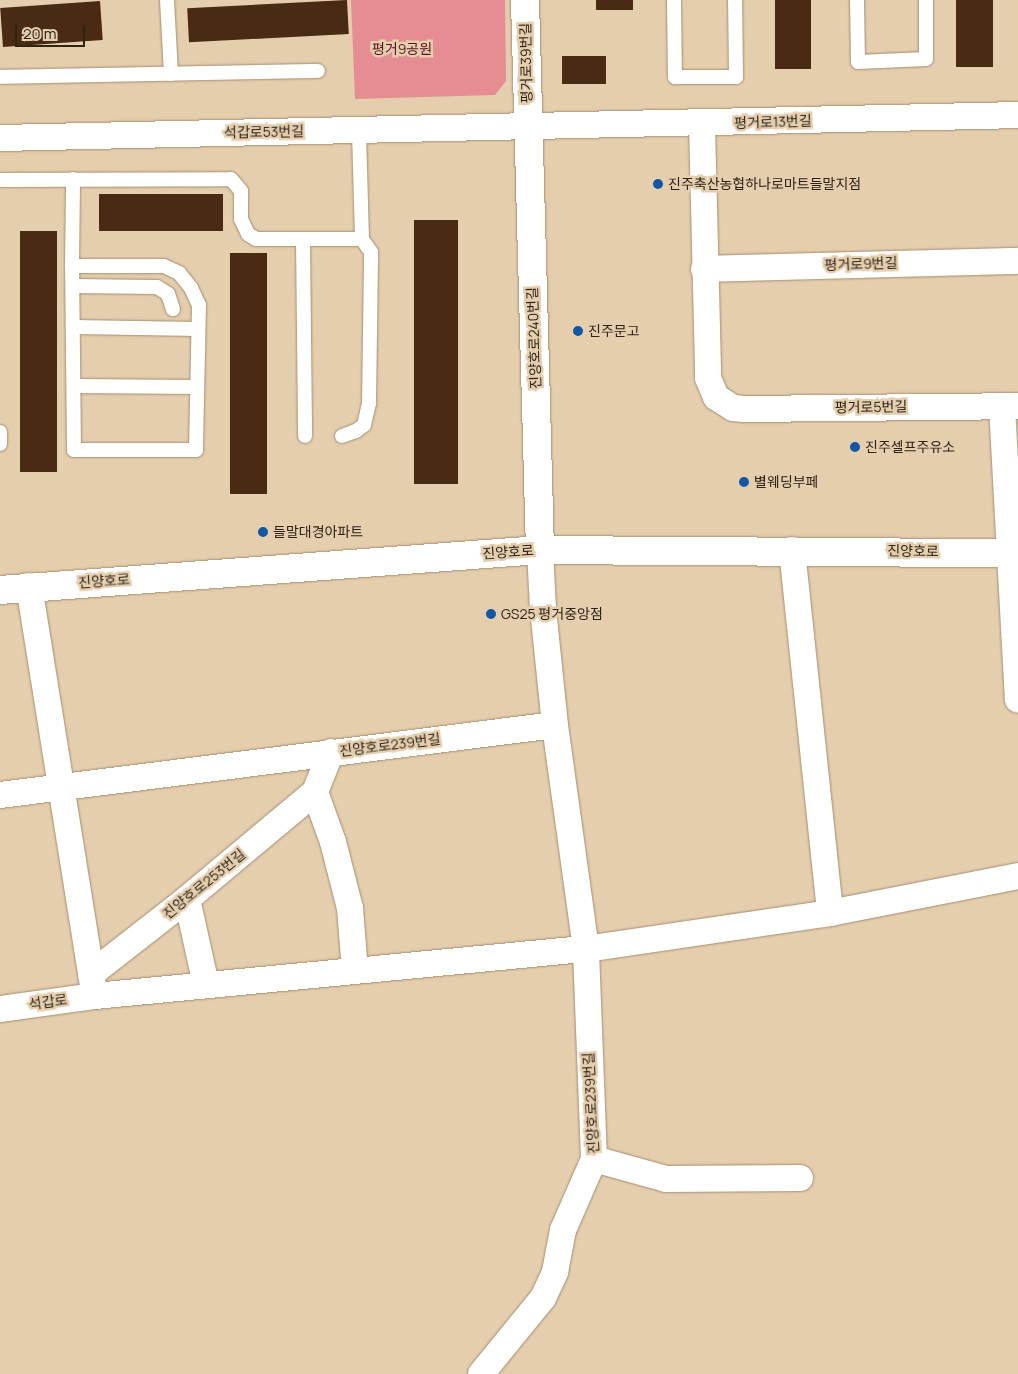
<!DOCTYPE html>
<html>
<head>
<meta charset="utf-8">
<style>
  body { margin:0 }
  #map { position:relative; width:1018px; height:1374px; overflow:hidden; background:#e5ceae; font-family:Manrope,"Noto Sans KR",sans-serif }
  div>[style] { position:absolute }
  .green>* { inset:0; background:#e58d93 }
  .building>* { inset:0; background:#492a12; transform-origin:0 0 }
  .roads { filter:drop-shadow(0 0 1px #a48e70) drop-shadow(0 0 1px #a48e70) }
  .service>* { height:14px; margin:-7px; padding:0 7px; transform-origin:7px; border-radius:7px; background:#fff }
  .minor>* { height:26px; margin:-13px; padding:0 13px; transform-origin:13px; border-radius:13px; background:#fff }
  .tertiary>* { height:28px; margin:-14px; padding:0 14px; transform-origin:14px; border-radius:14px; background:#fff }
  .dots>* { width:14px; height:14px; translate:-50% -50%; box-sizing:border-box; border:2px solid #e5ceae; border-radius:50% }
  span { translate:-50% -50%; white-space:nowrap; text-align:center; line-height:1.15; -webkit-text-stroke:5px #e5ceae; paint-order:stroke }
  .park-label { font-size:14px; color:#5a101e }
  .street-label { font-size:14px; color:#2d2418 }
  .poi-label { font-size:14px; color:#2d2418 }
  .left { translate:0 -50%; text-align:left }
  .scale { position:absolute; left:15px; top:25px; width:70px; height:22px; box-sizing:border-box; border:2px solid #2d2418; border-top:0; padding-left:6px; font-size:15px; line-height:18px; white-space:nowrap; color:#2d2418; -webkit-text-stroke:4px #e5ceae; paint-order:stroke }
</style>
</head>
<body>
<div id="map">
  <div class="green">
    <div style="clip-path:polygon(351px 0,505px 0,506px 81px,495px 95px,355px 99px)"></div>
  </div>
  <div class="building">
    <div style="left:347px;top:0;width:34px;height:160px;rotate:87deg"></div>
    <div style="left:596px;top:0;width:37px;height:10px"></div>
    <div style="left:775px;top:0;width:36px;height:69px"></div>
    <div style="left:956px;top:0;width:37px;height:67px"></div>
    <div style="left:100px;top:1px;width:39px;height:100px;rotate:86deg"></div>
    <div style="left:562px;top:56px;width:44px;height:28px"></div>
    <div style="left:99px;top:194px;width:124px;height:37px"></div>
    <div style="left:414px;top:220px;width:44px;height:264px"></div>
    <div style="left:20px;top:231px;width:37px;height:241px"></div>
    <div style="left:230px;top:253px;width:37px;height:241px"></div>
  </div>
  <div class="roads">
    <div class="service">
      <div style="left:167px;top:0;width:74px;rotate:86.9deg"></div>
      <div style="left:674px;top:0;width:77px;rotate:89.3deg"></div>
      <div style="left:675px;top:77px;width:61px"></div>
      <div style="left:736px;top:77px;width:77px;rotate:-90.7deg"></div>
      <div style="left:857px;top:0;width:62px;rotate:89.1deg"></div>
      <div style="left:858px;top:62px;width:68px;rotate:-2.5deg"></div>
      <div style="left:926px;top:59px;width:59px;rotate:-90deg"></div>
      <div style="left:0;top:77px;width:318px;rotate:-1.1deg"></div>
      <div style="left:0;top:180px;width:231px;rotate:-0.2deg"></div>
      <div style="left:231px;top:179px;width:16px;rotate:50deg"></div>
      <div style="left:241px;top:191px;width:28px;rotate:90deg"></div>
      <div style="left:241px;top:219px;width:17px;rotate:65deg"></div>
      <div style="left:248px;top:234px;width:9px;rotate:32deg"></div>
      <div style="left:256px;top:239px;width:106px"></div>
      <div style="left:303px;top:239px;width:197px;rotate:89.4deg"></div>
      <div style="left:72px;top:266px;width:92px"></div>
      <div style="left:164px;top:266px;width:17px;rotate:25deg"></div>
      <div style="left:179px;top:273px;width:19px;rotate:51deg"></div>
      <div style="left:191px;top:288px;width:19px;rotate:65deg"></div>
      <div style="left:199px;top:305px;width:145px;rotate:91.2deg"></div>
      <div style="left:196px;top:450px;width:122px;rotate:180deg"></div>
      <div style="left:74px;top:450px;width:184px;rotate:-90.6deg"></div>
      <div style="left:72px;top:266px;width:87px;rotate:-89.3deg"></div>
      <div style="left:73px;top:286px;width:84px;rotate:0.7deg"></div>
      <div style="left:157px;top:287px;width:13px;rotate:32deg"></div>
      <div style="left:168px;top:294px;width:16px;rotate:72deg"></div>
      <div style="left:74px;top:327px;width:124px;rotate:0.9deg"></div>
      <div style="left:74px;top:386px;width:122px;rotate:0.5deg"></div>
      <div style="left:0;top:432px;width:12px;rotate:90deg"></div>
      <div style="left:342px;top:436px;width:15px;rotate:-20deg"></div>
      <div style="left:356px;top:431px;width:10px;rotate:-37deg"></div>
      <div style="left:364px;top:425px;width:23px;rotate:-77deg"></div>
      <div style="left:369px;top:403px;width:151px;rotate:-89.2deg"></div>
      <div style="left:371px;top:252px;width:16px;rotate:-125deg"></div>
      <div style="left:362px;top:239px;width:109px;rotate:-91.6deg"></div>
    </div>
    <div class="minor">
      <div style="left:702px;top:124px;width:254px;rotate:88.6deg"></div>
      <div style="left:708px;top:378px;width:21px;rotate:67deg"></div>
      <div style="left:716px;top:397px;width:20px;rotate:33deg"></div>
      <div style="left:733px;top:408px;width:11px;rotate:5deg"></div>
      <div style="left:744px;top:409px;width:274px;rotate:-0.6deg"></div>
      <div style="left:0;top:138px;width:1018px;rotate:-1.29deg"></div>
      <div style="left:704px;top:269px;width:314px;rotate:-1.5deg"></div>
      <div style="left:1002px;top:406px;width:294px;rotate:86.9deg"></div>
      <div style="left:792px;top:550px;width:365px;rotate:84deg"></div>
      <div style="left:29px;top:586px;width:415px;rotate:80.9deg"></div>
      <div style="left:331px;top:752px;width:43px;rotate:111.8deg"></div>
      <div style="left:315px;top:792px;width:53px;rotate:70.2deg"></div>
      <div style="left:333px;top:842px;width:68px;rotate:75.6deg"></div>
      <div style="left:350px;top:908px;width:63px;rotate:85.5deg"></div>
      <div style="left:0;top:795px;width:559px;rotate:-7.19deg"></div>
      <div style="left:187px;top:899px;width:88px;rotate:77.5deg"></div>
      <div style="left:91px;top:974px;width:122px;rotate:-38deg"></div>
      <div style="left:187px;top:899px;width:167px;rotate:-39.9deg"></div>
      <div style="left:0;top:1009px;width:96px;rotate:-7.8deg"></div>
      <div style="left:95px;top:996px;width:493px;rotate:-5.5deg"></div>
      <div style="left:586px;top:949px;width:247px;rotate:-8.4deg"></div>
      <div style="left:830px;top:913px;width:192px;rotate:-11.1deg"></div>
      <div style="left:594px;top:1159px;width:75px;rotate:15.5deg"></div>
      <div style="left:666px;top:1179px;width:134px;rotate:-0.4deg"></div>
      <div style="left:481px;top:1374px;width:98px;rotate:-50.8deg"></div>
      <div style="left:543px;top:1298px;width:29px;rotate:-65deg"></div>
      <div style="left:555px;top:1272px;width:43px;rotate:-79.2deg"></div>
      <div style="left:563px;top:1230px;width:77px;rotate:-66.4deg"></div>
      <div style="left:594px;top:1159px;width:210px;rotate:-92.2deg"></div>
      <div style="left:586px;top:949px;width:226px;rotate:-97.9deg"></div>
      <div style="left:555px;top:725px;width:117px;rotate:-95.9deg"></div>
      <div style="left:543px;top:609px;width:59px;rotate:-92.9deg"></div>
    </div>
    <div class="tertiary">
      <div style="left:525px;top:0;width:550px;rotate:88.44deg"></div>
      <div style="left:0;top:590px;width:541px;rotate:-4.24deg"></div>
      <div style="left:540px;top:550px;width:478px;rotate:0.4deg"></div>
    </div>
  </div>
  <div class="dots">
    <div style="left:658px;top:184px;background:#1157a6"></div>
    <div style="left:578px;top:331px;background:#1157a6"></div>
    <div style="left:855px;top:447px;background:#1157a6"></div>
    <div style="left:744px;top:482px;background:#1157a6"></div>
    <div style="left:263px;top:532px;background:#1157a6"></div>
    <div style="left:491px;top:614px;background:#1157a6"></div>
  </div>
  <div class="park-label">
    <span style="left:402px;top:49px">평거9공원</span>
  </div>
  <div class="street-label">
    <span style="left:526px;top:63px;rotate:-91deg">평거로39번길</span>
    <span style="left:773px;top:122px;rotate:-2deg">평거로13번길</span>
    <span style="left:264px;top:132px;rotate:-1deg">석갑로53번길</span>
    <span style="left:861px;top:264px;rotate:-2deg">평거로9번길</span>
    <span style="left:534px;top:338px;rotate:-92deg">진양호로240번길</span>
    <span style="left:871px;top:407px;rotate:-1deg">평거로5번길</span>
    <span style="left:913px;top:551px;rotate:1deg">진양호로</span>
    <span style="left:508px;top:552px;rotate:-4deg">진양호로</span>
    <span style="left:104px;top:581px;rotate:-4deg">진양호로</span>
    <span style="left:390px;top:745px;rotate:-7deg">진양호로239번길</span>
    <span style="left:204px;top:884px;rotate:-39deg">진양호로253번길</span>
    <span style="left:48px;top:1002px;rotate:-8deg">석갑로</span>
    <span style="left:591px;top:1103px;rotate:-93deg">진양호로239번길</span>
  </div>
  <div class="poi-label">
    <span class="left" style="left:668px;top:184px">진주축산농협하나로마트들말지점</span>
    <span class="left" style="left:588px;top:331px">진주문고</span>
    <span class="left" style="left:865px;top:447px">진주셀프주유소</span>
    <span class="left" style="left:754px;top:482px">별웨딩부페</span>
    <span class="left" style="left:273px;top:532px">들말대경아파트</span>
    <span class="left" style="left:501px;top:614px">GS25 평거중앙점</span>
  </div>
  <div class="scale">20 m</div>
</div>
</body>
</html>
